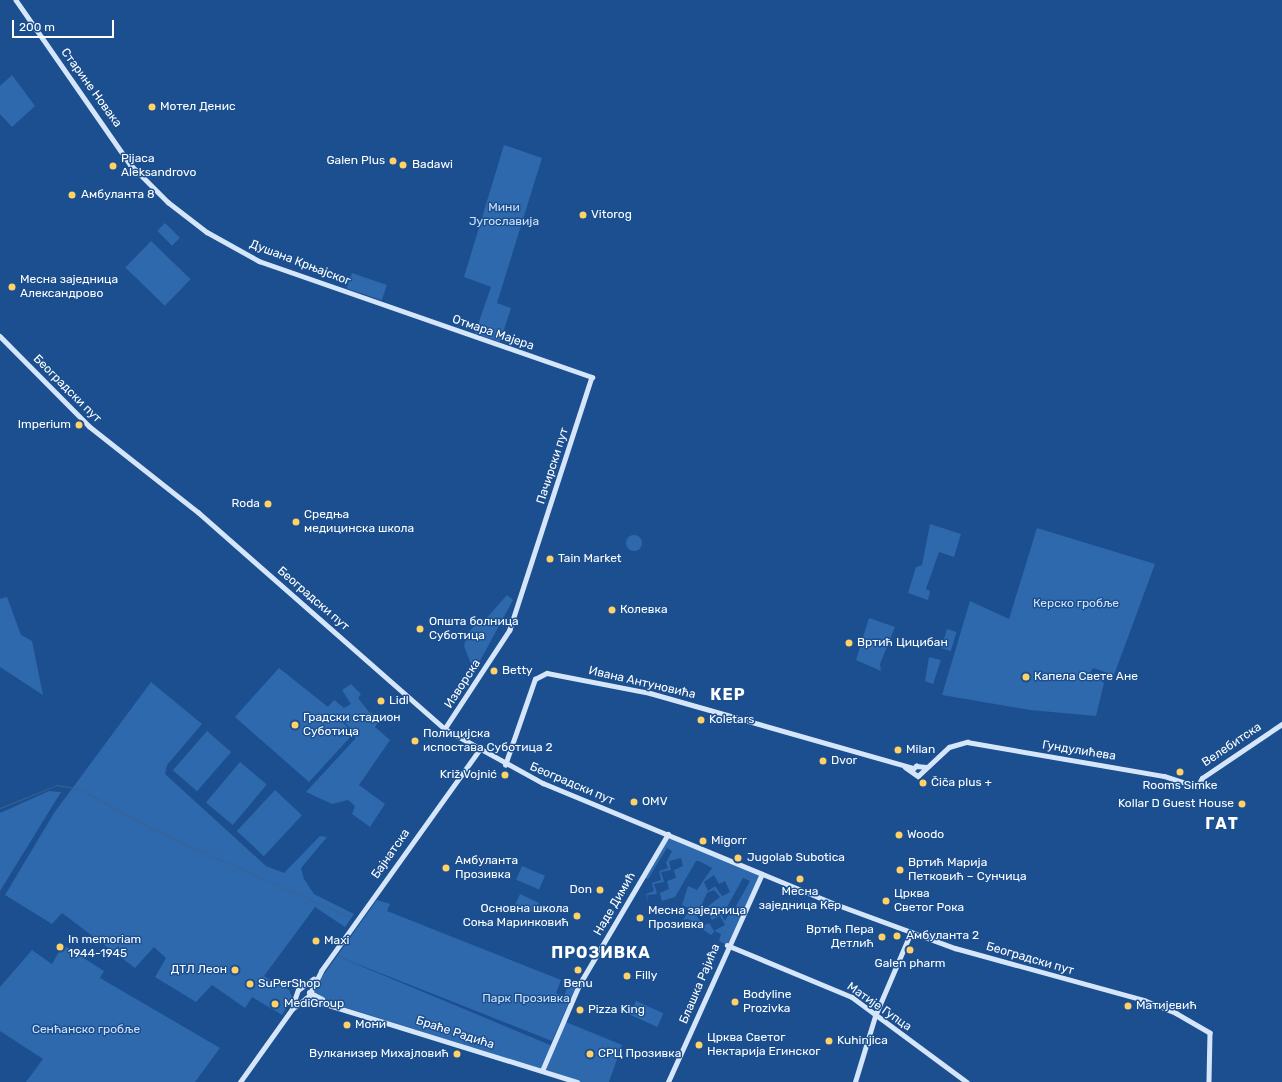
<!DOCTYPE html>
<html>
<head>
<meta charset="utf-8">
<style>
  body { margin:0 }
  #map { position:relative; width:1282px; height:1082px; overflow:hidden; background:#1b4f8f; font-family:Rubik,sans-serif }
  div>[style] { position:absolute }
  .green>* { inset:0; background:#2e69ad; transform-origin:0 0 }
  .round { border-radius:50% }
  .stream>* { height:1px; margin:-0.5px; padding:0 0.5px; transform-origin:0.5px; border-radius:0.5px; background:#3c6290 }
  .secondary>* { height:4.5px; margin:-2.25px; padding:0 2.25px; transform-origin:2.25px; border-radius:2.25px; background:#d6e6fa }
  .dots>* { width:11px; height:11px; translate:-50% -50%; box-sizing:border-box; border:2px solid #1b4f8f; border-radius:50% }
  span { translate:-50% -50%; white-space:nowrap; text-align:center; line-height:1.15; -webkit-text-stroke:3px #1b4f8f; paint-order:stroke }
  .street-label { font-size:12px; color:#fff }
  .poi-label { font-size:12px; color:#fff }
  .left { translate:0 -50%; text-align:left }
  .right { translate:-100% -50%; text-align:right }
  .park-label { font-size:12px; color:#cfe3fa }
  .district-label { font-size:16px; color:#fff; font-weight:700; letter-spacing:1px }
  .scale { position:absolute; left:12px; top:20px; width:102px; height:18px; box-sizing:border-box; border:2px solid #fff; border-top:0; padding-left:5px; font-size:12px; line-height:14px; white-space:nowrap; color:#fff; -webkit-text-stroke:3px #1b4f8f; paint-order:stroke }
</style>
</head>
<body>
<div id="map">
  <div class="green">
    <div style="clip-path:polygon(12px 75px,35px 106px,12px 127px,0 114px,0 86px)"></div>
    <div style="clip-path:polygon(504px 145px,542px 158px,497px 303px,511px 308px,500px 342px,475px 333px,491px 287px,464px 277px)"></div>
    <div style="left:165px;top:223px;width:21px;height:11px;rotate:45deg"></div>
    <div style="left:151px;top:241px;width:55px;height:37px;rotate:44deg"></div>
    <div style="left:352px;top:273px;width:37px;height:16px;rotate:19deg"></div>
    <div style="clip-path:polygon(930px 524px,961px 534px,954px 557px,939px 552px,926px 589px,930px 591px,928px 600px,908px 593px,916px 567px,922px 565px)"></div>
    <div style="clip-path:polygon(1037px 528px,1155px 564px,1114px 675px,1093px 668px,1090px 673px,1104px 683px,1096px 716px,1030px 710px,942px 695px,970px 601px,1009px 619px)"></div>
    <div class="round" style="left:626px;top:535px;width:16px;height:16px"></div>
    <div style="clip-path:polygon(507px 595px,513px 600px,474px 672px,464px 646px,467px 634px,479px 621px,482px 623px)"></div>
    <div style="clip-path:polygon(7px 597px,21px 635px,32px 641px,43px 695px,0 667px,0 599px)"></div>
    <div style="clip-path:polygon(869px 618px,895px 627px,880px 664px,881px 671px,856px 660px)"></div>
    <div style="left:947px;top:629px;width:10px;height:20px;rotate:17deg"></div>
    <div style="clip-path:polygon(929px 657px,941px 660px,933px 684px,925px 681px)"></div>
    <div style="clip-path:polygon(279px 668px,328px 707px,334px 700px,344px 708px,351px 704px,342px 690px,351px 684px,361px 694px,358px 698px,369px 712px,380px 719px,375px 727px,390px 740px,359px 785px,385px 804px,370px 827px,352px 814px,355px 806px,348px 800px,332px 804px,306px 792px,355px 739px,355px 733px,336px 714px,353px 734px,309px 782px,235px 717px)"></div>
    <div style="clip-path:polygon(151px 682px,202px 724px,167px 765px,165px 774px,266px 866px,284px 873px,320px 836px,327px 837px,301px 868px,304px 879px,314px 894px,354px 914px,345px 927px,315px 907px,264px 976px,289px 990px,292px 997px,282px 1015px,252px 997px,245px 1008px,212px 985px,196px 1002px,155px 977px,166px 958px,154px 947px,135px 968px,62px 913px,52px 924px,5px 895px,54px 813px)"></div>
    <div style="left:207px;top:731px;width:32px;height:52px;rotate:41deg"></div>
    <div style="left:240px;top:762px;width:35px;height:53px;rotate:40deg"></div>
    <div style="left:275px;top:790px;width:37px;height:56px;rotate:43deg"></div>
    <div style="clip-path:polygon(49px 791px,61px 792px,0 891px,0 813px)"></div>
    <div style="clip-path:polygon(evenodd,668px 834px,762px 874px,727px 945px,719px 941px,721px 934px,715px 931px,711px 935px,688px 919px,683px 920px,690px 909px,682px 905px,688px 886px,697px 890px,712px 868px,699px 861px,696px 861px,675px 897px,662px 901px,660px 893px,669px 889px,667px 881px,676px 878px,674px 870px,683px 866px,681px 858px,669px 861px,671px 870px,661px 872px,664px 882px,654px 884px,657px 894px,647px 895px,649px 906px,646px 894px,654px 891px,652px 883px,661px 880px,659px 871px,668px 868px,666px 863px,672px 851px,667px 848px,648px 879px,642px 878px,668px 834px,714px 875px,719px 884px,725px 881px,730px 892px,722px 896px,715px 886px,708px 891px,704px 882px,714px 875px,668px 834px,743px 878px,750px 881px,736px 906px,738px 910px,731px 910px,725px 921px,722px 916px,743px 878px,668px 834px,714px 890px,720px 897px,697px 915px,707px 893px,714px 890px,668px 834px,706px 910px,712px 920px,720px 916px,725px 925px,714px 931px,709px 923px,703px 926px,697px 916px,706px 910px)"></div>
    <div style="left:522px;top:866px;width:25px;height:15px;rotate:23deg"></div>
    <div style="left:520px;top:894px;width:21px;height:11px;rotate:25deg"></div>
    <div style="clip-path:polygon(377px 900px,390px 904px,387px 911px,561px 980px,556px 993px,564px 996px,569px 983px,576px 986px,552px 1041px,337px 956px)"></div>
    <div style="clip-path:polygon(63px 945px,104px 971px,100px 978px,220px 1048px,195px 1082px,26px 1082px,43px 1059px,0 1031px,0 987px,32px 950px,52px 964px)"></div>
    <div style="clip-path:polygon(337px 956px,555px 1047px,566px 1022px,622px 1045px,609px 1082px,582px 1082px,328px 1002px,311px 992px)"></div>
    <div style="left:636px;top:1001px;width:30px;height:15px;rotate:24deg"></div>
  </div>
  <div class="stream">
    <div style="left:0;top:808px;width:61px;rotate:-22deg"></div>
    <div style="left:57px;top:785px;width:23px;rotate:10deg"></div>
    <div style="left:80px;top:789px;width:85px;rotate:29deg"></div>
    <div style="left:154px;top:830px;width:214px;rotate:24deg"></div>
  </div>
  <div class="secondary">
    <div style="left:16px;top:0;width:200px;rotate:55.2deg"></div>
    <div style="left:130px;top:164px;width:54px;rotate:45deg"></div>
    <div style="left:168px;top:202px;width:49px;rotate:37.6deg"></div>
    <div style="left:207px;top:232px;width:60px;rotate:29.1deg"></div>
    <div style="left:259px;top:261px;width:353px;rotate:19.2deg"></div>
    <div style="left:592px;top:377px;width:266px;rotate:108deg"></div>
    <div style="left:510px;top:630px;width:118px;rotate:123.3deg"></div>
    <div style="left:0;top:336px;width:127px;rotate:45.3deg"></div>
    <div style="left:89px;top:426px;width:139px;rotate:38.3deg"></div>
    <div style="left:198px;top:512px;width:329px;rotate:41.3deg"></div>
    <div style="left:445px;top:729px;width:112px;rotate:28.9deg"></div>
    <div style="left:543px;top:783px;width:319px;rotate:22.5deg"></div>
    <div style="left:838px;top:905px;width:125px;rotate:20.2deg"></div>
    <div style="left:955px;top:948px;width:196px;rotate:15.4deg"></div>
    <div style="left:1144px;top:1000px;width:35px;rotate:22deg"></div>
    <div style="left:1176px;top:1013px;width:39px;rotate:30deg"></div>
    <div style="left:1210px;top:1033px;width:49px;rotate:91.2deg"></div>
    <div style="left:505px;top:765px;width:91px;rotate:-70.8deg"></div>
    <div style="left:535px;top:679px;width:13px;rotate:-27deg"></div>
    <div style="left:547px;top:673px;width:105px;rotate:11deg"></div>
    <div style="left:650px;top:693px;width:273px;rotate:15.9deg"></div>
    <div style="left:905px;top:767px;width:16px;rotate:35deg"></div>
    <div style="left:918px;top:776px;width:42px;rotate:-43.1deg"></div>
    <div style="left:949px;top:747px;width:19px;rotate:-16deg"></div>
    <div style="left:967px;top:742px;width:200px;rotate:9.8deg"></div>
    <div style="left:1164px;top:776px;width:35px;rotate:18deg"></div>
    <div style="left:1197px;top:787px;width:10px;rotate:-61deg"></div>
    <div style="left:1202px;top:778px;width:97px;rotate:-34deg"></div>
    <div style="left:912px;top:770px;width:6px;rotate:-45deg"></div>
    <div style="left:916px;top:766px;width:10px;rotate:6deg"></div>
    <div style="left:727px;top:945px;width:135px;rotate:22.6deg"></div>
    <div style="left:852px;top:997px;width:143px;rotate:36.5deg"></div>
    <div style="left:309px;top:992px;width:15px;rotate:28deg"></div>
    <div style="left:306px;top:998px;width:284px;rotate:17.2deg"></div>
    <div style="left:292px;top:1007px;width:18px;rotate:-71deg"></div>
    <div style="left:298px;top:990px;width:19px;rotate:-36deg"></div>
    <div style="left:542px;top:1071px;width:94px;rotate:-66.7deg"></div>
    <div style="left:579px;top:985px;width:175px;rotate:-59.5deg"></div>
    <div style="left:240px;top:1082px;width:90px;rotate:-54.5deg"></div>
    <div style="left:292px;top:1009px;width:20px;rotate:-37deg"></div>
    <div style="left:308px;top:997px;width:29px;rotate:-63deg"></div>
    <div style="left:321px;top:971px;width:272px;rotate:-54.4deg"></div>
    <div style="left:668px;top:1082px;width:228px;rotate:-65.7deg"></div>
    <div style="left:855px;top:1082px;width:69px;rotate:-73.1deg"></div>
    <div style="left:875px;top:1016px;width:91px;rotate:-66.8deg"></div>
  </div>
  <div class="dots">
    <div style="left:152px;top:107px;background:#ffd166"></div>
    <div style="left:393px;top:161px;background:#ffd166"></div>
    <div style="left:403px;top:165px;background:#ffd166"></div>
    <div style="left:113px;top:166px;background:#ffd166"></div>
    <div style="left:72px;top:195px;background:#ffd166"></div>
    <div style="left:583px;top:215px;background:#ffd166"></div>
    <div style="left:12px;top:287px;background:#ffd166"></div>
    <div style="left:79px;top:425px;background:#ffd166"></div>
    <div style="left:268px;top:504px;background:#ffd166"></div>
    <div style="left:296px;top:522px;background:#ffd166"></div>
    <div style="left:550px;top:559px;background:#ffd166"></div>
    <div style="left:612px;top:610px;background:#ffd166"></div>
    <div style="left:420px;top:629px;background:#ffd166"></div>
    <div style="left:849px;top:643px;background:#ffd166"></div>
    <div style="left:494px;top:671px;background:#ffd166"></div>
    <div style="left:1026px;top:677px;background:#ffd166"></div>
    <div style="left:381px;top:701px;background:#ffd166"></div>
    <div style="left:701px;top:720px;background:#ffd166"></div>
    <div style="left:295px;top:725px;background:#ffd166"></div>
    <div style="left:415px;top:741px;background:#ffd166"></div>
    <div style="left:898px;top:750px;background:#ffd166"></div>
    <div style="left:823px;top:761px;background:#ffd166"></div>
    <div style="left:1180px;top:772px;background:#ffd166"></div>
    <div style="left:505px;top:775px;background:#ffd166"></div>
    <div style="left:923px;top:783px;background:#ffd166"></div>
    <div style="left:634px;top:802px;background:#ffd166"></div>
    <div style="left:1242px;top:804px;background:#ffd166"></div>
    <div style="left:899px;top:835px;background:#ffd166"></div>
    <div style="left:703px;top:841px;background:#ffd166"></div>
    <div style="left:738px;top:858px;background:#ffd166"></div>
    <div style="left:446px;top:868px;background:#ffd166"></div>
    <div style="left:900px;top:870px;background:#ffd166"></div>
    <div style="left:800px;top:879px;background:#ffd166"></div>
    <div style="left:600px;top:890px;background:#ffd166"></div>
    <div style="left:886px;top:901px;background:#ffd166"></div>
    <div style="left:577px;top:916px;background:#ffd166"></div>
    <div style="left:640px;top:918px;background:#ffd166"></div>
    <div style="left:897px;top:936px;background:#ffd166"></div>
    <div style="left:882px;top:937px;background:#ffd166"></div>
    <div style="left:316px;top:941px;background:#ffd166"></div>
    <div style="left:60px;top:947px;background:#ffd166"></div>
    <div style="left:910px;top:950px;background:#ffd166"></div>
    <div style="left:235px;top:970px;background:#ffd166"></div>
    <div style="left:578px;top:970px;background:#ffd166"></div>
    <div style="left:627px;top:976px;background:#ffd166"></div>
    <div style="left:250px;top:984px;background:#ffd166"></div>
    <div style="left:735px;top:1002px;background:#ffd166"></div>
    <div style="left:275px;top:1004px;background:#ffd166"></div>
    <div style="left:1128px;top:1006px;background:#ffd166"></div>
    <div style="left:580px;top:1010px;background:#ffd166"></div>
    <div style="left:347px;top:1025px;background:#ffd166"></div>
    <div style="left:829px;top:1041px;background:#ffd166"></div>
    <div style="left:699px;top:1045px;background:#ffd166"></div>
    <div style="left:457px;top:1054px;background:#ffd166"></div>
    <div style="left:590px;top:1054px;background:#ffd166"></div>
  </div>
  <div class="street-label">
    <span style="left:91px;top:88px;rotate:54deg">Старине Новака</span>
    <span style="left:300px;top:263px;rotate:21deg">Душана Крњајског</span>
    <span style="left:493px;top:333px;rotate:19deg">Отмара Мајера</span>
    <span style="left:67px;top:389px;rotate:45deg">Београдски пут</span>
    <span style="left:553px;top:466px;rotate:-72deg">Пачирски пут</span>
    <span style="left:313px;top:599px;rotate:41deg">Београдски пут</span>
    <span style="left:642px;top:683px;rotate:13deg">Ивана Антуновића</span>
    <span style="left:463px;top:684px;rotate:-57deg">Изворска</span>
    <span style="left:1232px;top:745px;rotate:-34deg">Велебитска</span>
    <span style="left:1079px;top:751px;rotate:9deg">Гундулићева</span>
    <span style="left:572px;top:784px;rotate:23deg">Београдски пут</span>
    <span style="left:391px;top:854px;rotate:-55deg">Бајнатска</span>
    <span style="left:615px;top:904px;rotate:-60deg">Наде Димић</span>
    <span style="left:1030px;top:959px;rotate:16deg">Београдски пут</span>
    <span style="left:700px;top:984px;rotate:-67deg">Блашка Рајића</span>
    <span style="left:879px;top:1007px;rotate:35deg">Матије Гупца</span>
    <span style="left:455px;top:1033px;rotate:18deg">Браће Радића</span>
  </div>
  <div class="poi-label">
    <span class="left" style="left:160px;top:107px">Мотел Денис</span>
    <span class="left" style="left:121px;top:166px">Pijaca<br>Aleksandrovo</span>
    <span class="right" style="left:385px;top:161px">Galen Plus</span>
    <span class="left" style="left:412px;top:165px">Badawi</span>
    <span class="left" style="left:81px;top:195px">Амбуланта 8</span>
    <span class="left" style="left:591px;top:215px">Vitorog</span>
    <span class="left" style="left:20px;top:287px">Месна заједница<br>Александрово</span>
    <span class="right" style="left:71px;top:425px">Imperium</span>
    <span class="right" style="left:260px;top:504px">Roda</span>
    <span class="left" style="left:304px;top:522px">Средња<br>медицинска школа</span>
    <span class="left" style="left:558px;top:559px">Tain Market</span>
    <span class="left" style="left:620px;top:610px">Колевка</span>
    <span class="left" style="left:429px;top:629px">Општа болница<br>Суботица</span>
    <span class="left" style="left:857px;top:643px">Вртић Цицибан</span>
    <span class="left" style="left:502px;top:671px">Betty</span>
    <span class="left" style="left:1034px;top:677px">Капела Свете Ане</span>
    <span class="left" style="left:389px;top:701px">Lidl</span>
    <span class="left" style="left:303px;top:725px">Градски стадион<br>Суботица</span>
    <span class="left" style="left:709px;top:720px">Koletars</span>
    <span class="left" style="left:423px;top:741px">Полицијска<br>испостава Суботица 2</span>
    <span class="left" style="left:906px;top:750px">Milan</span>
    <span class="left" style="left:831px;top:761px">Dvor</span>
    <span class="right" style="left:497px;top:775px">Križ Vojnić</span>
    <span class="left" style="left:931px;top:783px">Čiča plus +</span>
    <span style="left:1180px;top:786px">Rooms Simke</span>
    <span class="left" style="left:642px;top:802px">OMV</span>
    <span class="right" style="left:1234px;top:804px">Kollar D Guest House</span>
    <span class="left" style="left:907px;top:835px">Woodo</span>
    <span class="left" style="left:711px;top:841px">Migorr</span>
    <span class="left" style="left:747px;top:858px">Jugolab Subotica</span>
    <span class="left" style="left:455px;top:868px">Амбуланта<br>Прозивка</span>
    <span class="left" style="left:908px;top:870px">Вртић Марија<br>Петковић – Сунчица</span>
    <span class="right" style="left:592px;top:890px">Don</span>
    <span style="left:800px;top:899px">Месна<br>заједница Кер</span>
    <span class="left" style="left:894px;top:901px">Црква<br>Светог Рока</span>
    <span class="right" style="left:569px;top:916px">Основна школа<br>Соња Маринковић</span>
    <span class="left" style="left:648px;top:918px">Месна заједница<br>Прозивка</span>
    <span class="right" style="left:874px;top:937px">Вртић Пера<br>Детлић</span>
    <span class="left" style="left:906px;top:936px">Амбуланта 2</span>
    <span class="left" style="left:68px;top:947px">In memoriam<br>1944-1945</span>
    <span class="left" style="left:324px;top:941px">Maxi</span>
    <span style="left:910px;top:964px">Galen pharm</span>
    <span class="right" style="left:227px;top:970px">ДТЛ Леон</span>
    <span class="left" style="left:635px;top:976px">Filly</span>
    <span class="left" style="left:258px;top:984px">SuPerShop</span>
    <span style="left:578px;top:984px">Benu</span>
    <span class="left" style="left:743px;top:1002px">Bodyline<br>Prozivka</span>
    <span class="left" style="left:284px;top:1004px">MediGroup</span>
    <span class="left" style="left:1136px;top:1006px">Матијевић</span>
    <span class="left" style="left:588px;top:1010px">Pizza King</span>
    <span class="left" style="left:355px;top:1025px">Мони</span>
    <span class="left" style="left:707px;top:1045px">Црква Светог<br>Нектарија Егинског</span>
    <span class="left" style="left:837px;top:1041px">Kuhinjica</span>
    <span class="right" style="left:449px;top:1054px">Вулканизер Михајловић</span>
    <span class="left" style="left:598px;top:1054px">СРЦ Прозивка</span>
  </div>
  <div class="park-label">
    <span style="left:504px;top:215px">Мини<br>Југославија</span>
    <span style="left:1076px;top:604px">Керско гробље</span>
    <span style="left:526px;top:999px">Парк Прозивка</span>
    <span style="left:86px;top:1030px">Сенћанско гробље</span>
  </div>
  <div class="district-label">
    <span style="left:728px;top:695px">КЕР</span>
    <span style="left:1222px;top:824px">ГАТ</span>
    <span style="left:601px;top:953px">ПРОЗИВКА</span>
  </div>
  <div class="scale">200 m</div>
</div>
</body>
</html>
